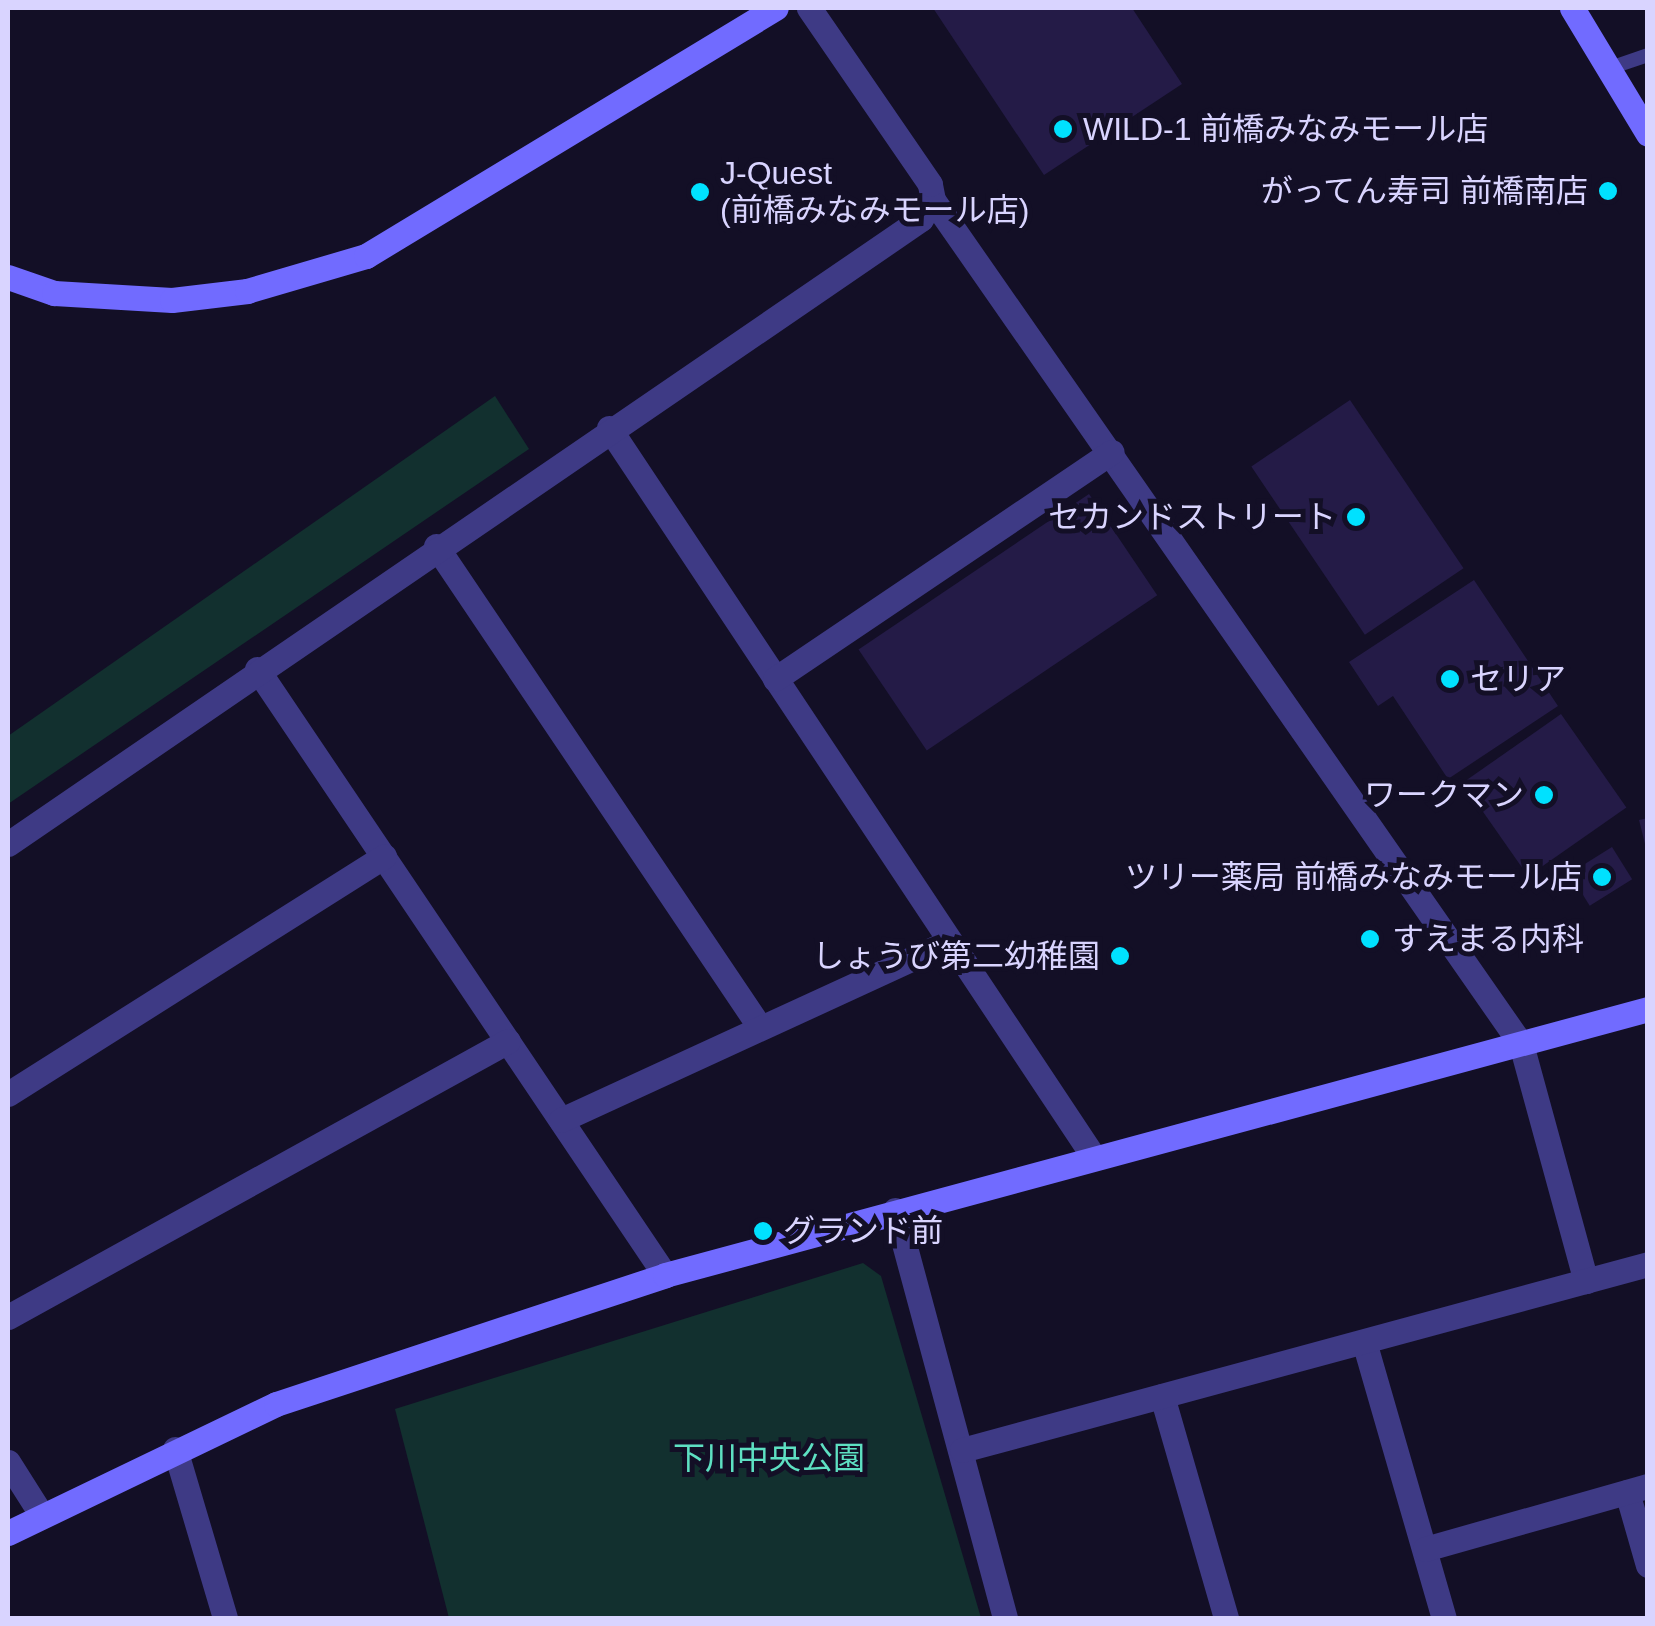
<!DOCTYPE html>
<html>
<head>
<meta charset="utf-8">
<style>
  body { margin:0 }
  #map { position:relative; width:1655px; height:1626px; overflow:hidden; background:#130f26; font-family:Arial,"Noto Sans JP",sans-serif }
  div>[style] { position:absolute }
  .green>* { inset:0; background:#12302f }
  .building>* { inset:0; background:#241b47; transform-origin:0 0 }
  .lane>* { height:14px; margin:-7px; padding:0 7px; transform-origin:7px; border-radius:7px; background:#3e3a85 }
  .street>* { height:25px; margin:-12.5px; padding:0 12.5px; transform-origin:12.5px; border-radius:12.5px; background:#3e3a85 }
  .secondary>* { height:25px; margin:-12.5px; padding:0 12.5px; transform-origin:12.5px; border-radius:12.5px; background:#716bff }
  .dots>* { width:28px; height:28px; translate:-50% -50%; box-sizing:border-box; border:5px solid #130f26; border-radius:50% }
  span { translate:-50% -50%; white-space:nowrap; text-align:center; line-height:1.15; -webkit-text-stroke:10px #130f26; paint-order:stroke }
  .poi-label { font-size:32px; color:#d9d4ff }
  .left { translate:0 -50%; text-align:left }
  .right { translate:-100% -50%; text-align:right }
  .park-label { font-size:32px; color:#5ee0c2 }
  .frame { position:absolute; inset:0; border:10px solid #d9d4ff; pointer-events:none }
</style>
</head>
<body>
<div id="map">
  <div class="green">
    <div style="clip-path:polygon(495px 396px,529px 449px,8px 804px,8px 736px)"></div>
    <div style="clip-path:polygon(863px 1263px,881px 1276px,981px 1618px,449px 1618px,395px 1409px)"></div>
  </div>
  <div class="building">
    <div style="clip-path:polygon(933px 8px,1132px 8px,1182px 84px,1044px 175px)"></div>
    <div style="left:1350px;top:400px;width:203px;height:119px;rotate:56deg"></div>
    <div style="left:1089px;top:494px;width:122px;height:278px;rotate:56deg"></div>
    <div style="clip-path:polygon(1474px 580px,1558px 706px,1448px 779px,1393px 696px,1378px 706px,1349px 662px)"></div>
    <div style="left:1561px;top:714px;width:114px;height:120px;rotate:55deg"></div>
    <div style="clip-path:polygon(1648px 818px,1648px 848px,1646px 848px,1639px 820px)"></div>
    <div style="left:1612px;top:847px;width:38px;height:50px;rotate:58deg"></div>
  </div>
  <div class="lane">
    <div style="left:1607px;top:69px;width:43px;rotate:-18.9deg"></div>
  </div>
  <div class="street">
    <div style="left:933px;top:200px;width:1029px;rotate:55.14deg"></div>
    <div style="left:1521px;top:1044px;width:246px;rotate:74.7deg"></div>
    <div style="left:609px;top:428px;width:871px;rotate:56.38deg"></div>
    <div style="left:436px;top:546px;width:579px;rotate:56.06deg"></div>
    <div style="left:257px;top:669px;width:731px;rotate:56.05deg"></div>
    <div style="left:775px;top:679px;width:406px;rotate:-34deg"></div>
    <div style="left:8px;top:844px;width:1106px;rotate:-34.39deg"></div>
    <div style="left:921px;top:219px;width:22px;rotate:-58deg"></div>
    <div style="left:933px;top:200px;width:16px;rotate:-101deg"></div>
    <div style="left:930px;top:184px;width:214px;rotate:-124.5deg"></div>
    <div style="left:8px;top:1094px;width:445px;rotate:-32.3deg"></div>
    <div style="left:561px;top:1120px;width:426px;rotate:-24.7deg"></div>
    <div style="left:895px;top:1210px;width:423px;rotate:74.9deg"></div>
    <div style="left:8px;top:1317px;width:571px;rotate:-28.9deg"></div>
    <div style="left:1365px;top:1345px;width:284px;rotate:73.9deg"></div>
    <div style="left:1162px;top:1396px;width:231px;rotate:73.9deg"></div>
    <div style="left:175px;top:1449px;width:176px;rotate:73.5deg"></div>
    <div style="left:962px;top:1450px;width:711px;rotate:-15.17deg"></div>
    <div style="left:8px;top:1462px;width:62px;rotate:57.6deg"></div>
    <div style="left:1627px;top:1492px;width:76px;rotate:74deg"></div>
    <div style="left:1425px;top:1549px;width:232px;rotate:-15.8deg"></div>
  </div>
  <div class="secondary">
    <div style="left:1572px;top:8px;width:147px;rotate:58.9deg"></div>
    <div style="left:8px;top:277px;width:49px;rotate:19.2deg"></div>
    <div style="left:54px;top:293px;width:118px;rotate:3.4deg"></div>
    <div style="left:172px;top:300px;width:76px;rotate:-6.8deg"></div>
    <div style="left:247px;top:291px;width:124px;rotate:-16.4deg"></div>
    <div style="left:366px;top:256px;width:479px;rotate:-31.2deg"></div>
    <div style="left:8px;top:1533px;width:297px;rotate:-25.7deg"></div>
    <div style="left:276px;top:1404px;width:410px;rotate:-18.3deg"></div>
    <div style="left:665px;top:1275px;width:1018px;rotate:-15.14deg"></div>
  </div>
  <div class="dots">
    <div style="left:1063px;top:129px;background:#00e1ff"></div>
    <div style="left:1608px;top:191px;background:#00e1ff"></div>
    <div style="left:700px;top:192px;background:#00e1ff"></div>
    <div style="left:1356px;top:517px;background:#00e1ff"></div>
    <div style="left:1450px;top:679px;background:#00e1ff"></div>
    <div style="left:1544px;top:795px;background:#00e1ff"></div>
    <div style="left:1602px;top:877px;background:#00e1ff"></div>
    <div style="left:1370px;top:939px;background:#00e1ff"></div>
    <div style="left:1120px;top:956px;background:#00e1ff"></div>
    <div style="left:763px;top:1231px;background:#00e1ff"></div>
  </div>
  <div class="poi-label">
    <span class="left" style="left:1083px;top:129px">WILD-1 前橋みなみモール店</span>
    <span class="left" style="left:720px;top:192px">J-Quest<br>(前橋みなみモール店)</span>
    <span class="right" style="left:1588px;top:191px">がってん寿司 前橋南店</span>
    <span class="right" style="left:1336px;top:517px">セカンドストリート</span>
    <span class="left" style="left:1470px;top:679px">セリア</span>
    <span class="right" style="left:1524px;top:795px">ワークマン</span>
    <span class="right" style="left:1582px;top:877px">ツリー薬局 前橋みなみモール店</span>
    <span class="left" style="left:1392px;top:939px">すえまる内科</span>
    <span class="right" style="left:1100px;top:956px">しょうび第二幼稚園</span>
    <span class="left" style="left:783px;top:1231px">グランド前</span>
  </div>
  <div class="park-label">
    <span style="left:769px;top:1458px">下川中央公園</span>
  </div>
  <div class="frame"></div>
</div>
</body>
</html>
